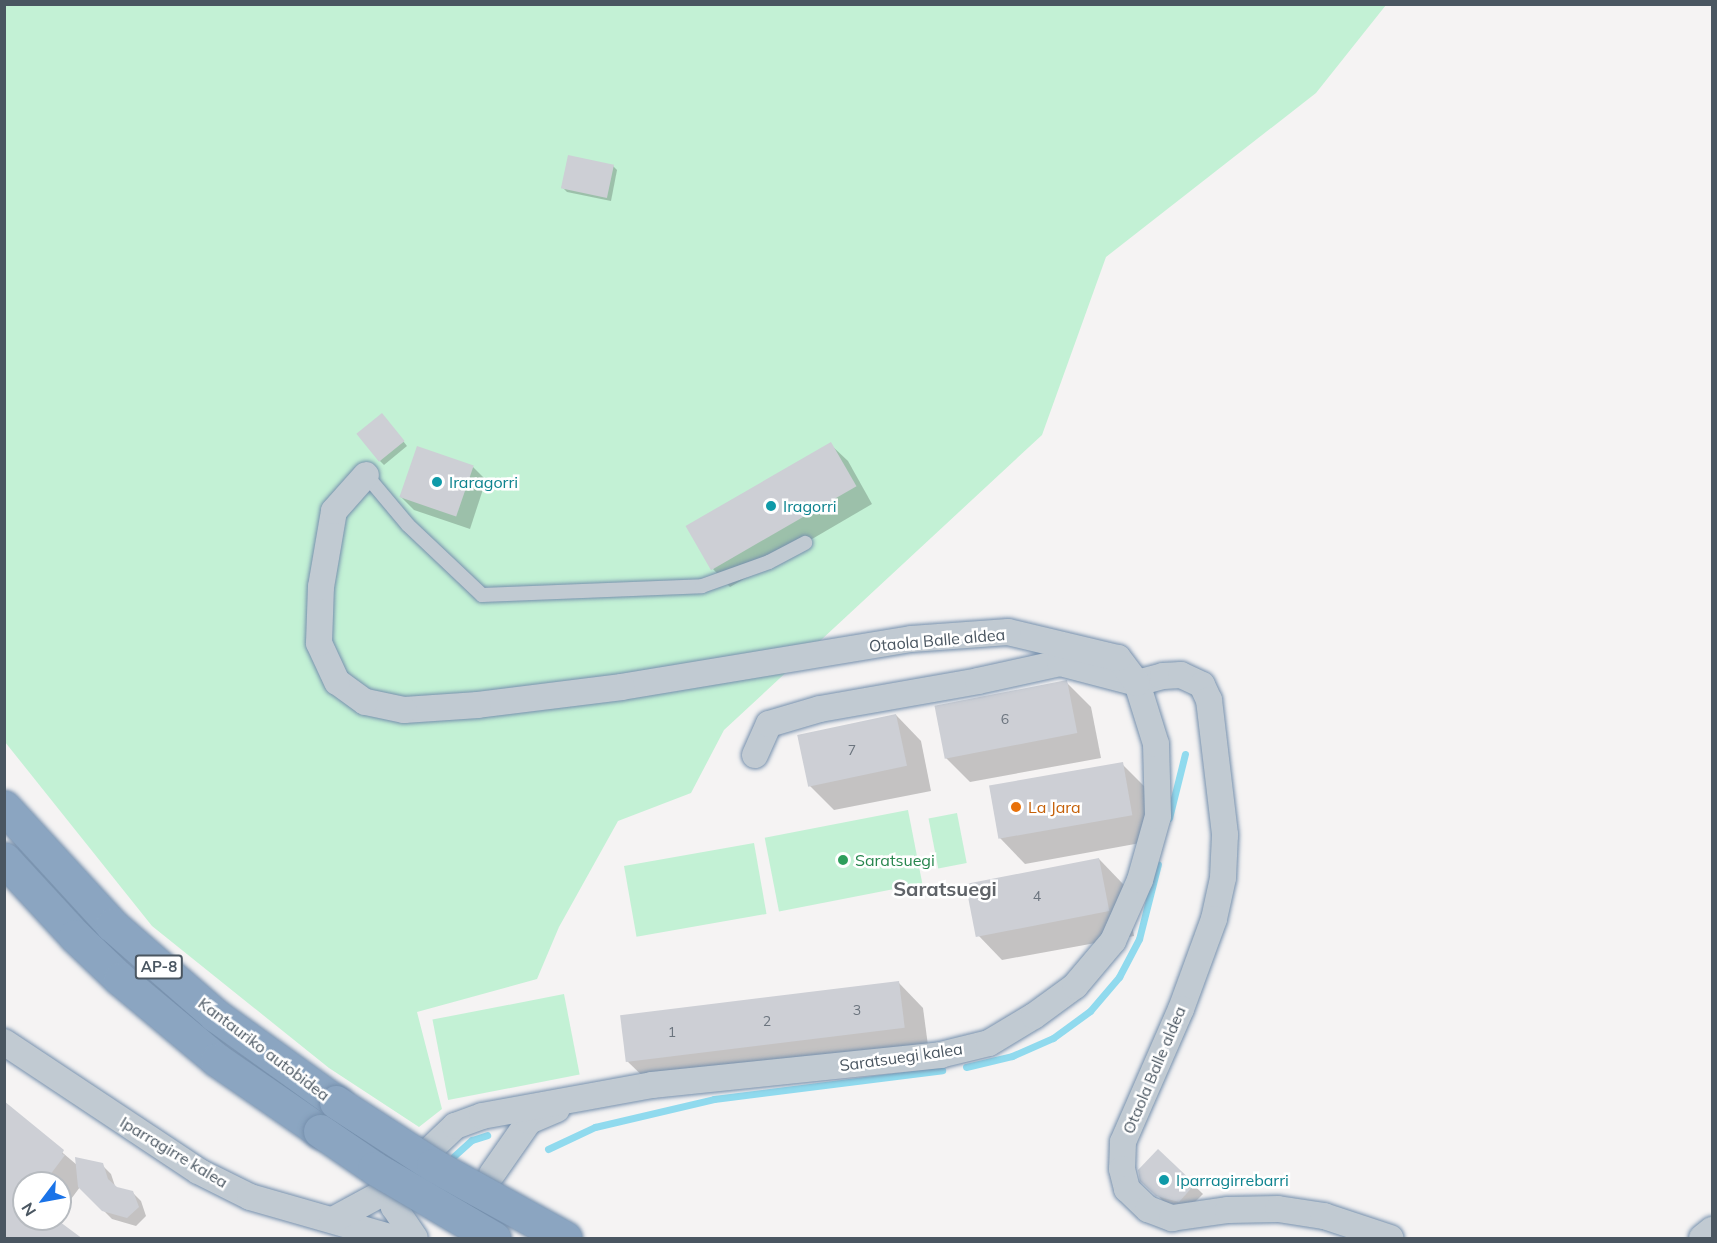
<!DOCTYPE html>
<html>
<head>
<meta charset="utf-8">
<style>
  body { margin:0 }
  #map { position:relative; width:1717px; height:1243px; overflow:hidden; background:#f5f3f3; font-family:Mulish,sans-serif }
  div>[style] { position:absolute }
  .green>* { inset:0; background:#c3f1d5; transform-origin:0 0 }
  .shadow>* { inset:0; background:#0003 }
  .stream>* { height:7px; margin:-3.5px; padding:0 3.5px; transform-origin:3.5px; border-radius:3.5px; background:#90daee }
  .building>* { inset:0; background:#cdcfd5; transform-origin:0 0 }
  .roads { filter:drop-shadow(0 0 2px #7690ad) drop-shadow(0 0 2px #7690ad) }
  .lane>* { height:14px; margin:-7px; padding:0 7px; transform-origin:7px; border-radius:7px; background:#c1cad2 }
  .street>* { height:26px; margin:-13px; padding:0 13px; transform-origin:13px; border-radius:13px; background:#c1cad2 }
  .highway>* { height:33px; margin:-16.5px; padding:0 16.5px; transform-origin:16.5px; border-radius:16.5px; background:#8ba5c1 }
  .bridges { filter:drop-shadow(0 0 2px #7690ad) drop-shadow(0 0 2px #7690ad) }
  .highway-bridge>* { height:33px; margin:-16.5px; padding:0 16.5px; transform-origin:16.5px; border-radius:16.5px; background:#8ba5c1 }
  .dots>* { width:16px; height:16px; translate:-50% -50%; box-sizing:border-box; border:3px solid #fff; border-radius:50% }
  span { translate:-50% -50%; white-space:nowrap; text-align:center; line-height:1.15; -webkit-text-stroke:5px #fff; paint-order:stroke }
  .number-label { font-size:14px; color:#6b747e }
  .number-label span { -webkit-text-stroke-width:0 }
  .shield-label span { padding:2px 4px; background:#fff; border:2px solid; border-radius:4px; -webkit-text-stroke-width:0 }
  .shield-label { font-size:15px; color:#4a5661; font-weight:700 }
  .culture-label { font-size:16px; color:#0d838f }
  .left { translate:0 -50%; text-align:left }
  .street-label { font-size:16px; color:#4a5661 }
  .food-label { font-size:16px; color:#c56008 }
  .leisure-label { font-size:16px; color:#27864d }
  .quarter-label { font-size:20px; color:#5f6368; font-weight:700 }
  .frame { position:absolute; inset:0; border:6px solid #4a5661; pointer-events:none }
  .north { position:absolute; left:12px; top:1171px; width:60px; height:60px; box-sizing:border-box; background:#fff; border:2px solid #b7bbc0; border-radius:50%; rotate:238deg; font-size:16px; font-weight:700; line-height:24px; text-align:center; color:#4a5661 }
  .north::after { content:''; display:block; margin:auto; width:21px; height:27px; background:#1a73e8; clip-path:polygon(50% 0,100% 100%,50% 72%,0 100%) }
</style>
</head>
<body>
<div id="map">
  <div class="green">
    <div style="clip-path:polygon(5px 5px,1386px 5px,1316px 93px,1106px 257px,1042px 435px,724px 730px,691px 793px,618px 821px,559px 927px,537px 979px,417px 1012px,442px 1109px,419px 1127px,329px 1068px,152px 926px,5px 742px)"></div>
    <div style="left:908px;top:810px;width:75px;height:146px;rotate:79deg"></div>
    <div style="left:957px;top:813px;width:51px;height:29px;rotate:79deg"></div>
    <div style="left:754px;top:843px;width:72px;height:132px;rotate:80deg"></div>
    <div style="left:564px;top:994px;width:82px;height:134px;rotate:79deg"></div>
  </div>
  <div class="shadow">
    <div style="clip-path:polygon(613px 166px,617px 170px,611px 201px,567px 192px,563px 188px)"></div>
    <div style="clip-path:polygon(385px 418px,407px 446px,384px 465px,380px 461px)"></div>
    <div style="clip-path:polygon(830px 444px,848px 461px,872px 504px,730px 587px,713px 569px)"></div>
    <div style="clip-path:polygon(473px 467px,486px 480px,470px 529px,414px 510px,401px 497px)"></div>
    <div style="clip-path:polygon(1066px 682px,1091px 707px,1101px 758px,970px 782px,945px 757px)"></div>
    <div style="clip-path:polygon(896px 715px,921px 741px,931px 791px,834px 810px,809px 785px)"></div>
    <div style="clip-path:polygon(1122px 764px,1147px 789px,1157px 840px,1025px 864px,1000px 838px)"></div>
    <div style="clip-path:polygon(1099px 859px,1124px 885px,1134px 936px,1002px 960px,977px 934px)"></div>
    <div style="clip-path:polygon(898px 982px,923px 1008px,929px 1053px,653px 1086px,627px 1061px)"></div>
    <div style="clip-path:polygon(4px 1103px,77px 1165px,102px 1165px,111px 1174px,116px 1189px,132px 1192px,141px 1201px,146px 1216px,136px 1226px,112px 1219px,80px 1187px,60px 1214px,60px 1183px,24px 1183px,24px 1219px,56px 1219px,4px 1238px)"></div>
    <div style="clip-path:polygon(1158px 1151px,1203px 1194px,1187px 1210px,1166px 1204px,1142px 1180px)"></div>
  </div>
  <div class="stream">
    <div style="left:1169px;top:818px;width:66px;rotate:-76deg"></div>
    <div style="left:966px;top:1067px;width:47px;rotate:-13.4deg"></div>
    <div style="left:1012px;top:1056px;width:45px;rotate:-23.7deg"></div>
    <div style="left:1053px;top:1038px;width:46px;rotate:-36.1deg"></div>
    <div style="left:1090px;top:1011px;width:45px;rotate:-49.5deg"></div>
    <div style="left:1119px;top:977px;width:43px;rotate:-62.2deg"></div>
    <div style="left:1139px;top:939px;width:77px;rotate:-75.8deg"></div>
    <div style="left:548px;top:1149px;width:52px;rotate:-25.1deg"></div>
    <div style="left:595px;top:1127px;width:122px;rotate:-13.2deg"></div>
    <div style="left:714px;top:1099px;width:230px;rotate:-7.2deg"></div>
    <div style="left:454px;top:1156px;width:24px;rotate:-42deg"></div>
    <div style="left:472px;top:1140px;width:16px;rotate:-18deg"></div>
  </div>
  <div class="building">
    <div style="left:568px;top:155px;width:47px;height:34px;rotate:12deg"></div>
    <div style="left:382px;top:413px;width:36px;height:33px;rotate:51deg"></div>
    <div style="left:831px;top:442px;width:51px;height:168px;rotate:60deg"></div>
    <div style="left:417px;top:446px;width:60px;height:54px;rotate:19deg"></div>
    <div style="left:1067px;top:680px;width:54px;height:135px;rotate:79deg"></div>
    <div style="left:896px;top:714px;width:53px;height:101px;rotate:78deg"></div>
    <div style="left:1123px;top:762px;width:54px;height:136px;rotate:80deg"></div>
    <div style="left:1099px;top:858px;width:54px;height:136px;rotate:79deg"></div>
    <div style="left:899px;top:981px;width:47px;height:281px;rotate:83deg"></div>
    <div style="clip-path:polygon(4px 1101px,64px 1150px,62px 1154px,65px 1155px,44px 1183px,24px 1183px,24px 1219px,56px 1219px,83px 1239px,4px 1239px)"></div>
    <div style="clip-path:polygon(1158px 1149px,1195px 1184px,1179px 1202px,1156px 1196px,1140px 1181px,1138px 1170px)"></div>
    <div style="clip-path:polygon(75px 1157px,103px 1163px,108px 1179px,117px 1187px,133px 1191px,139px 1207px,127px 1218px,102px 1211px,78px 1187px)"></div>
  </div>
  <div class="roads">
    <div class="lane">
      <div style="left:366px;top:475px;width:65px;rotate:50deg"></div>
      <div style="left:408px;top:525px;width:102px;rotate:43.4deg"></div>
      <div style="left:482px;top:595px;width:220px;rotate:-2.3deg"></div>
      <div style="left:702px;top:586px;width:71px;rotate:-19.7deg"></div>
      <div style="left:769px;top:562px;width:41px;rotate:-27.8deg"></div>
    </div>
    <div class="street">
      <div style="left:1137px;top:683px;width:27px;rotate:-15deg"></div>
      <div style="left:1163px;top:676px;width:18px;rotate:-3deg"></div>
      <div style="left:1181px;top:675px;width:23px;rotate:25deg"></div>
      <div style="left:1202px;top:685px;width:17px;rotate:65deg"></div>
      <div style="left:1209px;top:700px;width:136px;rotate:83.2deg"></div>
      <div style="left:1225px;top:835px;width:43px;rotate:92.7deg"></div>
      <div style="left:1223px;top:878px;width:42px;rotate:102.4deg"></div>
      <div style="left:1214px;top:919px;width:96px;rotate:110.1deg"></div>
      <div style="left:1181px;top:1009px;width:145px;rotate:113.6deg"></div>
      <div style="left:1123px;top:1142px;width:27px;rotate:92deg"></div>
      <div style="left:1122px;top:1169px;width:21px;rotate:76deg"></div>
      <div style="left:1127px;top:1189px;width:29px;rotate:44deg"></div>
      <div style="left:1148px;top:1209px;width:26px;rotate:21deg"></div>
      <div style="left:1172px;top:1218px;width:57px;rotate:-8.1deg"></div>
      <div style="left:1228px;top:1210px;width:50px;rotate:-1.1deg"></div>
      <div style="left:1278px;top:1209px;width:47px;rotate:8.7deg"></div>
      <div style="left:1324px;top:1216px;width:70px;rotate:18.4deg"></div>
      <div style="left:755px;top:755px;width:34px;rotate:-66deg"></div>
      <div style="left:769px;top:724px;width:53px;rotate:-16.4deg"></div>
      <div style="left:820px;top:709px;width:160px;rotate:-10deg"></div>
      <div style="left:978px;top:681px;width:84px;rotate:-12.4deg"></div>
      <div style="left:1060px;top:663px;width:80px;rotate:14.6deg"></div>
      <div style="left:4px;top:1042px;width:233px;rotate:33.6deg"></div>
      <div style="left:198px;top:1171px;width:58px;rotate:26.6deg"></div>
      <div style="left:250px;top:1197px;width:149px;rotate:16deg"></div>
      <div style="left:492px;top:1174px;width:65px;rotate:-55.1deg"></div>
      <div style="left:529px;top:1121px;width:30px;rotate:-23deg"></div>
      <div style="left:388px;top:1190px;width:18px;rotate:71deg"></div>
      <div style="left:394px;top:1207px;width:37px;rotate:56deg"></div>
      <div style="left:333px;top:1220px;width:63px;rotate:-28.6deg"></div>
      <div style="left:388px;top:1190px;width:93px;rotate:-43.7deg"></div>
      <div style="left:455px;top:1126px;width:29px;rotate:-20deg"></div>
      <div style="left:482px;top:1116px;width:173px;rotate:-10.3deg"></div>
      <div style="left:652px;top:1085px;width:290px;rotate:-5.9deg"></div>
      <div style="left:940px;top:1055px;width:50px;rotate:-13.8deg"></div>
      <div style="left:989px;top:1043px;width:52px;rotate:-31deg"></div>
      <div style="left:1034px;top:1016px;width:51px;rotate:-36.2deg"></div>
      <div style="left:1075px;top:986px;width:59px;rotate:-49.8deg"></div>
      <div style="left:1113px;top:941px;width:67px;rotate:-66.1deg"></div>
      <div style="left:1140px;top:880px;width:66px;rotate:-74.3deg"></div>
      <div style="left:1158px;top:816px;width:72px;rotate:-91.6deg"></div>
      <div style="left:1156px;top:744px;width:64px;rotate:-107.3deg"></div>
      <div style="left:1137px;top:683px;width:31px;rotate:-127deg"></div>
      <div style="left:1118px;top:658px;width:113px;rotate:-166.7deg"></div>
      <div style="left:1008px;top:632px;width:97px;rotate:175.9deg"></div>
      <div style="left:911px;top:639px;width:293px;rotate:170.6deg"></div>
      <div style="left:622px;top:687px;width:145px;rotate:172.9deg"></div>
      <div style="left:478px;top:705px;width:74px;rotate:176.1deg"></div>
      <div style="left:404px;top:710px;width:40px;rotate:-168deg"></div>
      <div style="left:365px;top:702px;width:34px;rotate:-144deg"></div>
      <div style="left:337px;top:682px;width:43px;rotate:-114.8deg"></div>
      <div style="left:319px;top:643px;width:56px;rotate:-88deg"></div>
      <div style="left:321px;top:587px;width:77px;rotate:-80.3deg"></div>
      <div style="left:334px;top:511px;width:48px;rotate:-48.4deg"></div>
      <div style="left:1702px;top:1238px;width:13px;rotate:-39deg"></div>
    </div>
    <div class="highway">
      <div style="left:4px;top:807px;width:160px;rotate:47.5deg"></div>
      <div style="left:112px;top:925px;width:137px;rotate:41.1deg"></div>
      <div style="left:215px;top:1015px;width:149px;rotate:35.7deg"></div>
      <div style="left:4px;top:859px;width:105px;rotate:47.3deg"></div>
      <div style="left:75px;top:936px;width:62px;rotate:43.7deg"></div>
      <div style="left:120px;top:979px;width:126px;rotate:39.9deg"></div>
      <div style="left:217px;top:1060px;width:125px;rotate:34.6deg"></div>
    </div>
  </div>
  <div class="bridges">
    <div class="highway-bridge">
      <div style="left:336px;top:1102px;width:116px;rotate:33deg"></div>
      <div style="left:433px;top:1165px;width:151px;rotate:28.9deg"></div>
      <div style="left:320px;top:1131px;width:65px;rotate:34.4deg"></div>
      <div style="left:374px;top:1168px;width:139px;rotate:30.3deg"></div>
    </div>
  </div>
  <div class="dots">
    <div style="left:437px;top:482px;background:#0f9aa8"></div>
    <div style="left:771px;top:506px;background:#0f9aa8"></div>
    <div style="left:1016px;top:807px;background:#e8710a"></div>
    <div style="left:843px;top:860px;background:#2e9e5b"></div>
    <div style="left:1164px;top:1180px;background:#0f9aa8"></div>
  </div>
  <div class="number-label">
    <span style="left:1005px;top:719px">6</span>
    <span style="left:852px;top:750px">7</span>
    <span style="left:1037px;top:896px">4</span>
    <span style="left:857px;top:1010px">3</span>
    <span style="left:767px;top:1021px">2</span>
    <span style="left:672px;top:1032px">1</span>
  </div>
  <div class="shield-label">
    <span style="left:159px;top:967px">AP-8</span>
  </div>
  <div class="culture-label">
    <span class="left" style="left:449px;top:482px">Iraragorri</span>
    <span class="left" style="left:783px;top:506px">Iragorri</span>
    <span class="left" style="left:1176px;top:1180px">Iparragirrebarri</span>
  </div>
  <div class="street-label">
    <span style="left:937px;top:640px;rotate:-5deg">Otaola Balle aldea</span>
    <span style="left:264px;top:1049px;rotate:37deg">Kantauriko autobidea</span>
    <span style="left:901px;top:1057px;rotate:-8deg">Saratsuegi kalea</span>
    <span style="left:1154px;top:1070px;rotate:-67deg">Otaola Balle aldea</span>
    <span style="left:174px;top:1152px;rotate:31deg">Iparragirre kalea</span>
  </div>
  <div class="food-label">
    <span class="left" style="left:1028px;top:807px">La Jara</span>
  </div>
  <div class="leisure-label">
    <span class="left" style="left:855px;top:860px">Saratsuegi</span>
  </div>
  <div class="quarter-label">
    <span style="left:945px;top:888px">Saratsuegi</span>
  </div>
  <div class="frame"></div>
  <div class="north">N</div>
</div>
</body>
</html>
